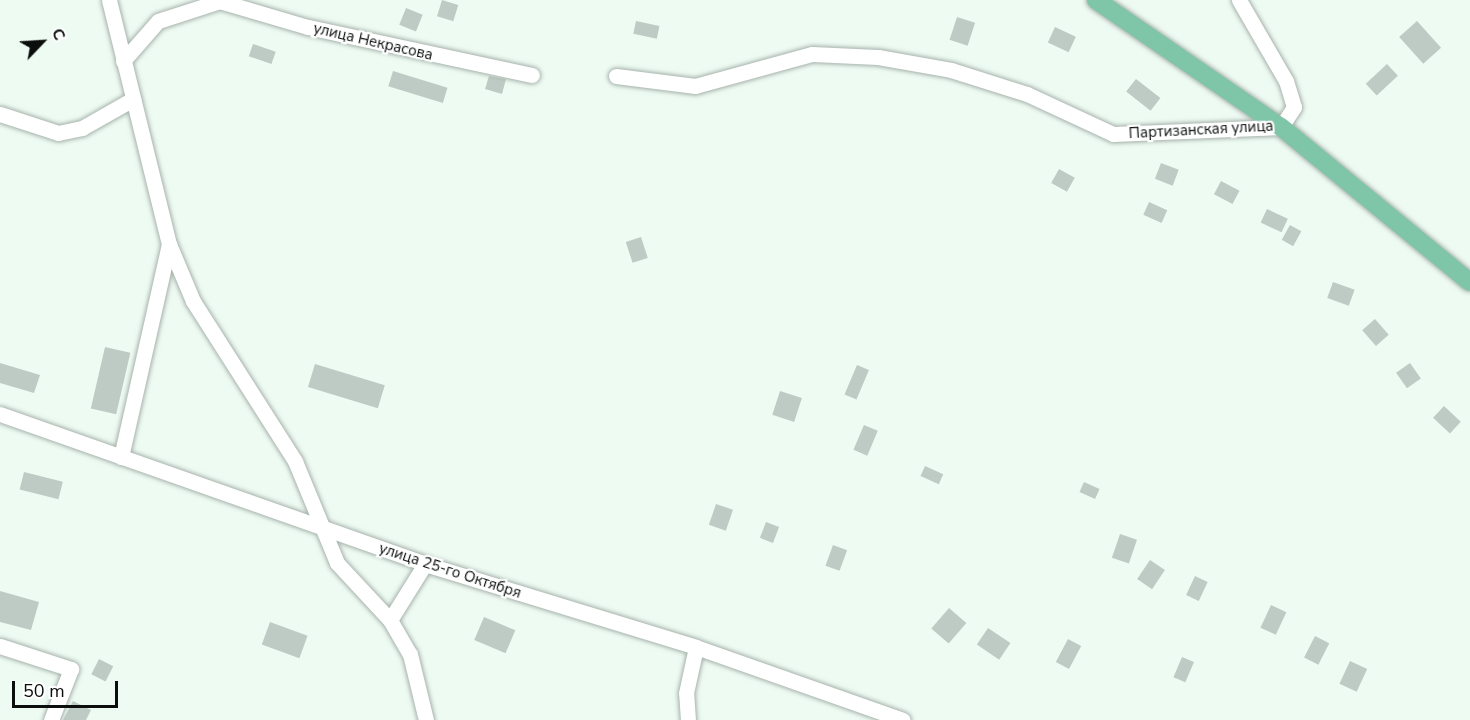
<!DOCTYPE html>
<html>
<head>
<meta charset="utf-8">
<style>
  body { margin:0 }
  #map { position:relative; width:1470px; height:720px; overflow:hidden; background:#eefbf3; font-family:"Nunito Sans",sans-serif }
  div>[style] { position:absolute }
  .building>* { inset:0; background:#becbc4; transform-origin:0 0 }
  .roads { filter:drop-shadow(0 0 2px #a7b3ac) drop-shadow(0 0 2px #a7b3ac) }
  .minor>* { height:15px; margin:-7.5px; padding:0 7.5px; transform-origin:7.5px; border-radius:7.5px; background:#fff }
  .major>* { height:18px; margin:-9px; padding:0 9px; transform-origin:9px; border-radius:9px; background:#7fc5a8 }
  span { translate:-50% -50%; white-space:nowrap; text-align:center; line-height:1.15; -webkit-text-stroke:4.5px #fff; paint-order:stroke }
  .street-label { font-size:15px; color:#0a0e0c }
  .north { position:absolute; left:12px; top:12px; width:60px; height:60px; -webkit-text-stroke:4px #fff; paint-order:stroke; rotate:65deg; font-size:16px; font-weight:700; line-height:24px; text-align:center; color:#0a0e0c }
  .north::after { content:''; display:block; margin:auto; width:21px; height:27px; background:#0a0e0c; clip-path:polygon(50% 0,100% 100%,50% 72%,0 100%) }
  .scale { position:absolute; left:12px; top:681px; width:106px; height:27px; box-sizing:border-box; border:3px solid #0a0e0c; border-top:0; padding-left:8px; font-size:18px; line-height:21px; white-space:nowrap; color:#0a0e0c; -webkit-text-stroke:4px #fff; paint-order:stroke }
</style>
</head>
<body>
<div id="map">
  <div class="building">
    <div style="left:442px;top:0;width:17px;height:17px;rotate:17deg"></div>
    <div style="left:406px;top:8px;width:18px;height:18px;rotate:22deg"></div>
    <div style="left:957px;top:17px;width:19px;height:24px;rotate:18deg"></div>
    <div style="left:636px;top:21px;width:24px;height:13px;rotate:12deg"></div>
    <div style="left:1417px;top:21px;width:36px;height:24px;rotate:48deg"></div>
    <div style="left:1055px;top:27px;width:23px;height:17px;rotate:25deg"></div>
    <div style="left:253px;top:44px;width:24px;height:13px;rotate:19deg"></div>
    <div style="left:1387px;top:64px;width:16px;height:29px;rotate:47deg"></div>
    <div style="left:393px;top:71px;width:57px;height:16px;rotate:17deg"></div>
    <div style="clip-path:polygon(489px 76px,506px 79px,502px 94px,485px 89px)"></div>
    <div style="left:1136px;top:79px;width:31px;height:16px;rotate:38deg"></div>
    <div style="left:1161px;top:163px;width:19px;height:17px;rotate:21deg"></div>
    <div style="left:1059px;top:169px;width:18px;height:16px;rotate:29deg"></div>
    <div style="left:1221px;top:181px;width:21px;height:15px;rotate:28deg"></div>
    <div style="left:1149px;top:202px;width:20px;height:14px;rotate:24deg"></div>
    <div style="left:1267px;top:209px;width:23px;height:15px;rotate:25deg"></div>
    <div style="left:1290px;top:225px;width:13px;height:17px;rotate:29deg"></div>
    <div style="left:641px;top:237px;width:22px;height:16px;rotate:72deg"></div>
    <div style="left:1333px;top:282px;width:23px;height:17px;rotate:20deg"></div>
    <div style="left:1375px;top:319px;width:21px;height:17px;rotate:49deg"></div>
    <div style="left:105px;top:347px;width:26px;height:63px;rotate:13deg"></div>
    <div style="clip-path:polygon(0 363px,40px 375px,34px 393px,0 383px)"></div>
    <div style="left:1410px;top:363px;width:19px;height:17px;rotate:55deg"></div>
    <div style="left:315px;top:364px;width:73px;height:24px;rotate:17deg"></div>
    <div style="left:857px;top:365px;width:13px;height:32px;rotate:23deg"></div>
    <div style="left:780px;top:391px;width:23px;height:25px;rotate:18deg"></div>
    <div style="left:1444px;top:406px;width:23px;height:16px;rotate:43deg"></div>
    <div style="left:864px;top:425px;width:15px;height:27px;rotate:23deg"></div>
    <div style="left:925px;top:466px;width:20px;height:11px;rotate:24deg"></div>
    <div style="left:24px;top:472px;width:40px;height:18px;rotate:14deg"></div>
    <div style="left:1084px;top:482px;width:17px;height:11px;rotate:24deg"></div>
    <div style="left:716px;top:504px;width:18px;height:22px;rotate:19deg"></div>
    <div style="left:766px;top:522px;width:14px;height:17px;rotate:21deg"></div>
    <div style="left:1120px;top:534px;width:18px;height:25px;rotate:19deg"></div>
    <div style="left:833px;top:545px;width:15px;height:22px;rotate:20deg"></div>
    <div style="left:1150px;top:560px;width:18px;height:23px;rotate:34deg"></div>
    <div style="left:1195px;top:576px;width:14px;height:21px;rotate:25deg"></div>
    <div style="clip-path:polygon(0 591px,39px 602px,31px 630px,0 622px)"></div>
    <div style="left:1271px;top:605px;width:17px;height:25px;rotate:25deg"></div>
    <div style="left:949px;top:608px;width:23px;height:27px;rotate:41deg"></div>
    <div style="left:484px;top:617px;width:34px;height:25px;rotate:23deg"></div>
    <div style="left:270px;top:622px;width:40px;height:24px;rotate:20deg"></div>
    <div style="left:988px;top:628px;width:27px;height:20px;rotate:34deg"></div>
    <div style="left:1315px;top:636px;width:16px;height:24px;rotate:27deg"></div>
    <div style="left:1068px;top:639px;width:15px;height:26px;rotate:28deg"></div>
    <div style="left:1182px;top:657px;width:13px;height:22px;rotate:23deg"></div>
    <div style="left:99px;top:659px;width:16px;height:17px;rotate:27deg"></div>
    <div style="left:1350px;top:661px;width:19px;height:25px;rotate:25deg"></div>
    <div style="clip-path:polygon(73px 701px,91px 710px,86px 720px,63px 720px)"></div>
  </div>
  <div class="roads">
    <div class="minor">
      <div style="left:109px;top:0;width:251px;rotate:76.2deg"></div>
      <div style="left:169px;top:244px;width:62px;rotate:67.2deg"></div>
      <div style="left:193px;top:301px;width:190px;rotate:57.5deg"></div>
      <div style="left:295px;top:461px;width:110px;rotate:67.6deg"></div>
      <div style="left:337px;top:563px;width:78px;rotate:47.1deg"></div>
      <div style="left:390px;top:620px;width:39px;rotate:60deg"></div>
      <div style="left:410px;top:654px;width:68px;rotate:76.4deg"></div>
      <div style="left:216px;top:0;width:96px;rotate:16.4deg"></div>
      <div style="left:308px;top:27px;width:229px;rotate:12.1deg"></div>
      <div style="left:123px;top:61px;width:53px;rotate:-48.8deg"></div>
      <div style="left:158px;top:21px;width:68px;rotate:-17.9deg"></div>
      <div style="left:616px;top:76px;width:80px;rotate:7.2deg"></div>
      <div style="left:695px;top:86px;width:121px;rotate:-15.3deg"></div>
      <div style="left:812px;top:54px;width:66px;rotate:2.6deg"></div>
      <div style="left:878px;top:57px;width:74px;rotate:10.1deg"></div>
      <div style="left:951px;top:70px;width:80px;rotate:17.5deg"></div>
      <div style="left:1027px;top:94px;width:95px;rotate:24.9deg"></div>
      <div style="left:1113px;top:134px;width:168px;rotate:-2.4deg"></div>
      <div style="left:1281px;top:127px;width:24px;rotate:-57deg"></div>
      <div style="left:1294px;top:107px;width:27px;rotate:-107deg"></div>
      <div style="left:1286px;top:81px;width:94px;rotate:-120.1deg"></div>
      <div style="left:0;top:114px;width:61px;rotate:18.1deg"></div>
      <div style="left:58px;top:133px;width:25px;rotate:-12deg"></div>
      <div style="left:82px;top:128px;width:59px;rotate:-29.6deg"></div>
      <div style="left:0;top:414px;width:451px;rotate:19.4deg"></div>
      <div style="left:425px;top:564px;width:283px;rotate:17deg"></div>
      <div style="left:696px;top:647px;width:219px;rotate:19.4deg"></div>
      <div style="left:121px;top:457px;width:218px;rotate:-77.3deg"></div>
      <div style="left:390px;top:620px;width:66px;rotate:-58deg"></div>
      <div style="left:0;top:646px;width:75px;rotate:17.9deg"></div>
      <div style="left:71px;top:669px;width:55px;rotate:111.4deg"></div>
      <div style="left:688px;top:720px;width:27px;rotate:-94deg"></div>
      <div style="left:686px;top:693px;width:47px;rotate:-77.7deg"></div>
    </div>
    <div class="major">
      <div style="left:1096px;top:0;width:224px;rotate:34.5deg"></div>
      <div style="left:1281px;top:127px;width:244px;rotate:39.4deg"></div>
    </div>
  </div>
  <div class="street-label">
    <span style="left:373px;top:42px;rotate:13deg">улица Некрасова</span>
    <span style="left:1201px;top:130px;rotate:-3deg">Партизанская улица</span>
    <span style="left:450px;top:571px;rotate:18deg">улица 25-го Октября</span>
  </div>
  <div class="north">С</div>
  <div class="scale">50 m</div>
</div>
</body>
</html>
